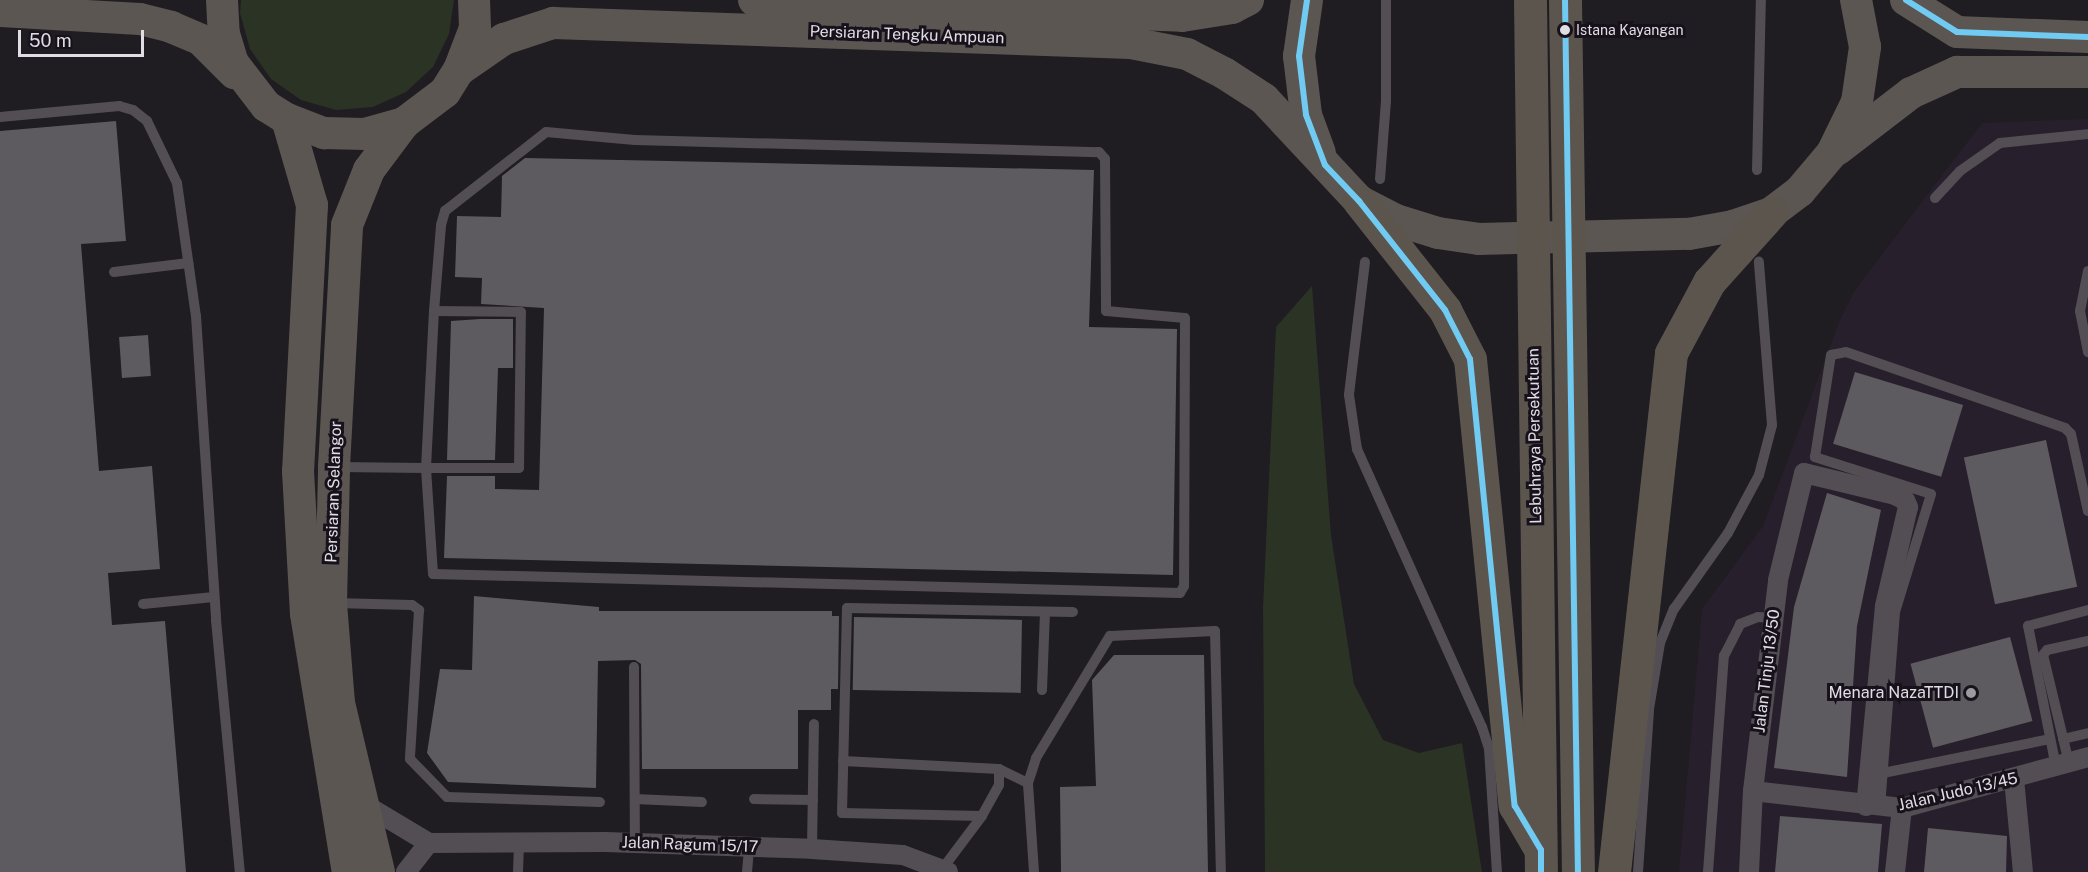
<!DOCTYPE html>
<html>
<head>
<meta charset="utf-8">
<style>
  body { margin:0 }
  #map { position:relative; width:2088px; height:872px; overflow:hidden; background:#1f1c22; font-family:"Public Sans",sans-serif }
  div>[style] { position:absolute }
  .commercial>* { inset:0; background:#281f2c }
  .green>* { inset:0; background:#2a3324 }
  .building>* { inset:0; background:#5d5b60; transform-origin:0 0 }
  .service>* { height:10px; margin:-5px; padding:0 5px; transform-origin:5px; border-radius:5px; background:#524e54 }
  .minor>* { height:20px; margin:-10px; padding:0 10px; transform-origin:10px; border-radius:10px; background:#524e54 }
  .primary>* { height:32px; margin:-16px; padding:0 16px; transform-origin:16px; border-radius:16px; background:#5b5651 }
  .trunk>* { height:33px; margin:-16.5px; padding:0 16.5px; transform-origin:16.5px; border-radius:16.5px; background:#5b554e }
  .bus-1>* { height:6px; margin:-3px; padding:0 3px; transform-origin:3px; border-radius:3px; background:#71caf2 }
  .dots>* { width:16px; height:16px; translate:-50% -50%; box-sizing:border-box; border:3px solid #17111b; border-radius:50% }
  span { translate:-50% -50%; white-space:nowrap; text-align:center; line-height:1.15; -webkit-text-stroke:6px #17111b; paint-order:stroke }
  .bus-label { font-size:14px; color:#e1dde4 }
  .left { translate:0 -50%; text-align:left }
  .street-label { font-size:16px; color:#e1dde4 }
  .poi-label { font-size:16px; color:#e1dde4 }
  .right { translate:-100% -50%; text-align:right }
  .scale { position:absolute; left:18px; top:30px; width:126px; height:27px; box-sizing:border-box; border:3px solid #e1dde4; border-top:0; padding-left:8px; font-size:18px; line-height:21px; white-space:nowrap; color:#e1dde4; -webkit-text-stroke:4px #17111b; paint-order:stroke }
</style>
</head>
<body>
<div id="map">
  <div class="commercial">
    <div style="clip-path:polygon(2088px 119px,2088px 872px,1679px 872px,1702px 609px,1763px 526px,1839px 322px,1855px 290px,1982px 123px)"></div>
  </div>
  <div class="green">
    <div style="clip-path:polygon(241px 0,454px 0,449px 34px,433px 67px,406px 92px,373px 107px,336px 110px,301px 100px,271px 79px,250px 49px,240px 13px)"></div>
    <div style="clip-path:polygon(1312px 286px,1331px 535px,1354px 684px,1383px 740px,1419px 753px,1462px 743px,1482px 872px,1265px 872px,1263px 607px,1276px 327px)"></div>
  </div>
  <div class="building">
    <div style="clip-path:polygon(116px 121px,126px 241px,81px 244px,99px 471px,152px 466px,160px 569px,108px 573px,112px 625px,165px 621px,186px 872px,0 872px,0 131px)"></div>
    <div style="clip-path:polygon(525px 158px,1094px 170px,1089px 327px,1177px 329px,1173px 575px,444px 558px,447px 476px,495px 476px,495px 489px,539px 490px,544px 308px,481px 304px,482px 278px,455px 277px,457px 216px,501px 217px,502px 176px)"></div>
    <div style="clip-path:polygon(480px 319px,513px 319px,513px 368px,498px 368px,495px 460px,447px 460px,451px 321px)"></div>
    <div style="left:148px;top:335px;width:41px;height:29px;rotate:86deg"></div>
    <div style="left:1855px;top:372px;width:113px;height:75px;rotate:17deg"></div>
    <div style="left:2046px;top:440px;width:150px;height:84px;rotate:78deg"></div>
    <div style="clip-path:polygon(1827px 493px,1881px 510px,1857px 626px,1847px 777px,1774px 768px,1794px 607px)"></div>
    <div style="clip-path:polygon(474px 596px,599px 607px,599px 611px,832px 611px,832px 616px,839px 616px,838px 689px,831px 689px,831px 710px,798px 710px,798px 769px,642px 769px,641px 664px,635px 660px,598px 661px,596px 788px,448px 782px,427px 753px,440px 669px,472px 670px)"></div>
    <div style="left:854px;top:617px;width:168px;height:73px;rotate:1deg"></div>
    <div style="left:2010px;top:637px;width:87px;height:103px;rotate:75deg"></div>
    <div style="clip-path:polygon(1114px 655px,1204px 655px,1208px 872px,1061px 872px,1060px 787px,1096px 786px,1092px 680px)"></div>
    <div style="clip-path:polygon(1780px 816px,1882px 824px,1878px 872px,1775px 872px)"></div>
    <div style="clip-path:polygon(1928px 828px,2007px 836px,2006px 872px,1924px 872px)"></div>
  </div>
  <div class="service">
    <div style="left:0;top:117px;width:120px;rotate:-5.3deg"></div>
    <div style="left:119px;top:106px;width:15px;rotate:16deg"></div>
    <div style="left:133px;top:110px;width:18px;rotate:38deg"></div>
    <div style="left:147px;top:121px;width:69px;rotate:64.2deg"></div>
    <div style="left:177px;top:183px;width:134px;rotate:81.9deg"></div>
    <div style="left:196px;top:316px;width:305px;rotate:86.2deg"></div>
    <div style="left:216px;top:620px;width:253px;rotate:84.6deg"></div>
    <div style="left:1757px;top:170px;width:170px;rotate:-88.7deg"></div>
    <div style="left:1380px;top:179px;width:78px;rotate:-85.6deg"></div>
    <div style="left:1386px;top:101px;width:101px;rotate:-90deg"></div>
    <div style="left:1935px;top:198px;width:37px;rotate:-47deg"></div>
    <div style="left:1960px;top:171px;width:49px;rotate:-35deg"></div>
    <div style="left:2000px;top:143px;width:88px;rotate:-5.8deg"></div>
    <div style="left:1365px;top:262px;width:134px;rotate:96.9deg"></div>
    <div style="left:1349px;top:395px;width:55px;rotate:81.6deg"></div>
    <div style="left:1357px;top:449px;width:305px;rotate:65.8deg"></div>
    <div style="left:1482px;top:727px;width:23px;rotate:72deg"></div>
    <div style="left:1489px;top:749px;width:123px;rotate:86.3deg"></div>
    <div style="left:2088px;top:271px;width:41px;rotate:101.3deg"></div>
    <div style="left:2080px;top:311px;width:42px;rotate:79deg"></div>
    <div style="left:114px;top:272px;width:75px;rotate:-6.9deg"></div>
    <div style="left:337px;top:467px;width:89px;rotate:0.6deg"></div>
    <div style="left:426px;top:468px;width:157px;rotate:-87.1deg"></div>
    <div style="left:434px;top:311px;width:86px;rotate:-85.3deg"></div>
    <div style="left:441px;top:225px;width:15px;rotate:-74deg"></div>
    <div style="left:445px;top:211px;width:128px;rotate:-38deg"></div>
    <div style="left:546px;top:132px;width:89px;rotate:5.1deg"></div>
    <div style="left:635px;top:140px;width:464px;rotate:1.5deg"></div>
    <div style="left:1099px;top:152px;width:9px;rotate:49deg"></div>
    <div style="left:1105px;top:159px;width:152px;rotate:89.6deg"></div>
    <div style="left:1106px;top:311px;width:79px;rotate:5.1deg"></div>
    <div style="left:1185px;top:318px;width:268px;rotate:90.2deg"></div>
    <div style="left:1184px;top:586px;width:8px;rotate:120deg"></div>
    <div style="left:1180px;top:593px;width:747px;rotate:-178.54deg"></div>
    <div style="left:433px;top:574px;width:106px;rotate:-93.8deg"></div>
    <div style="left:426px;top:468px;width:93px"></div>
    <div style="left:519px;top:468px;width:156px;rotate:-89.3deg"></div>
    <div style="left:521px;top:312px;width:87px;rotate:-179.3deg"></div>
    <div style="left:334px;top:603px;width:78px;rotate:1.5deg"></div>
    <div style="left:412px;top:605px;width:9px;rotate:36deg"></div>
    <div style="left:419px;top:610px;width:149px;rotate:93.5deg"></div>
    <div style="left:410px;top:759px;width:53px;rotate:45.8deg"></div>
    <div style="left:447px;top:797px;width:153px;rotate:1.9deg"></div>
    <div style="left:143px;top:604px;width:71px;rotate:-5.6deg"></div>
    <div style="left:634px;top:667px;width:177px;rotate:89.7deg"></div>
    <div style="left:1042px;top:690px;width:78px;rotate:-87.8deg"></div>
    <div style="left:2063px;top:739px;width:26px;rotate:-13deg"></div>
    <div style="left:843px;top:761px;width:156px;rotate:2.9deg"></div>
    <div style="left:999px;top:769px;width:16px;rotate:90deg"></div>
    <div style="left:999px;top:785px;width:35px;rotate:119deg"></div>
    <div style="left:982px;top:816px;width:65px;rotate:126.9deg"></div>
    <div style="left:2069px;top:763px;width:111px;rotate:-103.5deg"></div>
    <div style="left:2043px;top:655px;width:6px;rotate:-51deg"></div>
    <div style="left:2047px;top:650px;width:42px;rotate:-12.4deg"></div>
    <div style="left:2056px;top:767px;width:144px;rotate:-101.2deg"></div>
    <div style="left:2028px;top:626px;width:62px;rotate:-14.9deg"></div>
    <div style="left:999px;top:769px;width:32px;rotate:26deg"></div>
    <div style="left:1883px;top:773px;width:170px;rotate:-11.5deg"></div>
    <div style="left:635px;top:799px;width:67px;rotate:2.6deg"></div>
    <div style="left:754px;top:799px;width:59px;rotate:1deg"></div>
    <div style="left:1880px;top:807px;width:196px;rotate:-85.6deg"></div>
    <div style="left:1895px;top:612px;width:123px;rotate:-73deg"></div>
    <div style="left:1931px;top:494px;width:122px;rotate:-162.3deg"></div>
    <div style="left:1815px;top:457px;width:103px;rotate:-81.1deg"></div>
    <div style="left:1831px;top:355px;width:15px;rotate:-11deg"></div>
    <div style="left:1846px;top:352px;width:232px;rotate:19.1deg"></div>
    <div style="left:2065px;top:428px;width:8px;rotate:45deg"></div>
    <div style="left:2071px;top:434px;width:79px;rotate:77.6deg"></div>
    <div style="left:982px;top:816px;width:140px;rotate:-178.8deg"></div>
    <div style="left:842px;top:813px;width:205px;rotate:-88.6deg"></div>
    <div style="left:847px;top:608px;width:226px;rotate:1deg"></div>
    <div style="left:812px;top:849px;width:125px;rotate:-89.1deg"></div>
    <div style="left:518px;top:872px;width:29px;rotate:-88deg"></div>
    <div style="left:747px;top:872px;width:25px;rotate:-85deg"></div>
    <div style="left:1034px;top:872px;width:89px;rotate:-93.9deg"></div>
    <div style="left:1028px;top:783px;width:26px;rotate:-72deg"></div>
    <div style="left:1036px;top:758px;width:143px;rotate:-58.8deg"></div>
    <div style="left:1110px;top:636px;width:105px;rotate:-2.7deg"></div>
    <div style="left:1215px;top:631px;width:241px;rotate:88.6deg"></div>
    <div style="left:1638px;top:872px;width:163px;rotate:-86.1deg"></div>
    <div style="left:1649px;top:709px;width:67px;rotate:-80.5deg"></div>
    <div style="left:1660px;top:643px;width:37px;rotate:-68deg"></div>
    <div style="left:1674px;top:609px;width:93px;rotate:-54.6deg"></div>
    <div style="left:1728px;top:533px;width:66px;rotate:-61.9deg"></div>
    <div style="left:1759px;top:475px;width:52px;rotate:-75.4deg"></div>
    <div style="left:1772px;top:425px;width:164px;rotate:-94.6deg"></div>
    <div style="left:1708px;top:872px;width:217px;rotate:-85.8deg"></div>
    <div style="left:1724px;top:656px;width:36px;rotate:-63deg"></div>
    <div style="left:1740px;top:624px;width:19px;rotate:-21deg"></div>
    <div style="left:1758px;top:617px;width:15px;rotate:4deg"></div>
  </div>
  <div class="minor">
    <div style="left:2014px;top:779px;width:93px;rotate:84.5deg"></div>
    <div style="left:1753px;top:791px;width:150px;rotate:6.5deg"></div>
    <div style="left:1902px;top:808px;width:193px;rotate:-15.3deg"></div>
    <div style="left:364px;top:804px;width:76px;rotate:31deg"></div>
    <div style="left:429px;top:843px;width:176px;rotate:-0.3deg"></div>
    <div style="left:605px;top:842px;width:207px;rotate:1.9deg"></div>
    <div style="left:812px;top:849px;width:91px;rotate:3.8deg"></div>
    <div style="left:903px;top:855px;width:48px;rotate:20.7deg"></div>
    <div style="left:406px;top:872px;width:37px;rotate:-52deg"></div>
    <div style="left:1749px;top:872px;width:81px;rotate:-87.2deg"></div>
    <div style="left:1753px;top:791px;width:212px;rotate:-83.2deg"></div>
    <div style="left:1778px;top:580px;width:110px;rotate:-76.3deg"></div>
    <div style="left:1804px;top:473px;width:94px;rotate:13.6deg"></div>
    <div style="left:1895px;top:495px;width:11px;rotate:27deg"></div>
    <div style="left:1905px;top:500px;width:8px;rotate:67deg"></div>
    <div style="left:1908px;top:507px;width:102px;rotate:103.1deg"></div>
    <div style="left:1885px;top:606px;width:201px;rotate:95.4deg"></div>
    <div style="left:1895px;top:872px;width:64px;rotate:-83.8deg"></div>
  </div>
  <div class="primary">
    <div style="left:222px;top:0;width:34px;rotate:87deg"></div>
    <div style="left:224px;top:34px;width:30px;rotate:73deg"></div>
    <div style="left:233px;top:63px;width:54px;rotate:52.5deg"></div>
    <div style="left:266px;top:106px;width:25px;rotate:32deg"></div>
    <div style="left:287px;top:119px;width:40px;rotate:21deg"></div>
    <div style="left:324px;top:133px;width:41px;rotate:1.4deg"></div>
    <div style="left:365px;top:134px;width:41px;rotate:-15.8deg"></div>
    <div style="left:404px;top:123px;width:51px;rotate:-37.1deg"></div>
    <div style="left:445px;top:92px;width:26px;rotate:-58deg"></div>
    <div style="left:459px;top:70px;width:45px;rotate:-69.1deg"></div>
    <div style="left:475px;top:28px;width:28px;rotate:-92deg"></div>
    <div style="left:754px;top:0;width:428px;rotate:2.1deg"></div>
    <div style="left:1182px;top:16px;width:51px;rotate:-9.1deg"></div>
    <div style="left:1232px;top:8px;width:18px;rotate:-27deg"></div>
    <div style="left:1307px;top:0;width:57px;rotate:98.1deg"></div>
    <div style="left:1299px;top:56px;width:59px;rotate:83.2deg"></div>
    <div style="left:1306px;top:115px;width:40px;rotate:69.8deg"></div>
    <div style="left:1906px;top:0;width:60px;rotate:32.1deg"></div>
    <div style="left:1957px;top:32px;width:131px;rotate:2.2deg"></div>
    <div style="left:0;top:11px;width:140px;rotate:3.3deg"></div>
    <div style="left:140px;top:19px;width:32px;rotate:14deg"></div>
    <div style="left:171px;top:27px;width:33px;rotate:23deg"></div>
    <div style="left:201px;top:40px;width:47px;rotate:45deg"></div>
    <div style="left:459px;top:70px;width:55px;rotate:-34.6deg"></div>
    <div style="left:504px;top:39px;width:52px;rotate:-18.1deg"></div>
    <div style="left:553px;top:23px;width:578px;rotate:1.98deg"></div>
    <div style="left:1131px;top:43px;width:57px;rotate:11.1deg"></div>
    <div style="left:1187px;top:54px;width:42px;rotate:27.2deg"></div>
    <div style="left:1224px;top:73px;width:48px;rotate:33deg"></div>
    <div style="left:1264px;top:99px;width:139px;rotate:47deg"></div>
    <div style="left:1359px;top:201px;width:42px;rotate:27.2deg"></div>
    <div style="left:1396px;top:220px;width:44px;rotate:17.2deg"></div>
    <div style="left:1438px;top:233px;width:41px;rotate:8.3deg"></div>
    <div style="left:1479px;top:239px;width:210px;rotate:-1.4deg"></div>
    <div style="left:1689px;top:234px;width:45px;rotate:-10.3deg"></div>
    <div style="left:1733px;top:226px;width:40px;rotate:-18.9deg"></div>
    <div style="left:1771px;top:213px;width:36px;rotate:-37deg"></div>
    <div style="left:1800px;top:191px;width:50px;rotate:-49.9deg"></div>
    <div style="left:1832px;top:153px;width:57px;rotate:-63.9deg"></div>
    <div style="left:1857px;top:102px;width:56px;rotate:-81.7deg"></div>
    <div style="left:1865px;top:47px;width:48px;rotate:-100.8deg"></div>
    <div style="left:287px;top:119px;width:90px;rotate:73.8deg"></div>
    <div style="left:312px;top:205px;width:266px;rotate:93deg"></div>
    <div style="left:298px;top:471px;width:143px;rotate:86.8deg"></div>
    <div style="left:306px;top:614px;width:261px;rotate:80.8deg"></div>
    <div style="left:1838px;top:149px;width:92px;rotate:-37.5deg"></div>
    <div style="left:1911px;top:93px;width:51px;rotate:-24.5deg"></div>
    <div style="left:1957px;top:72px;width:131px"></div>
    <div style="left:379px;top:872px;width:174px;rotate:-103.3deg"></div>
    <div style="left:339px;top:703px;width:100px;rotate:-94.6deg"></div>
    <div style="left:331px;top:603px;width:136px;rotate:-88.7deg"></div>
    <div style="left:334px;top:467px;width:242px;rotate:-86.9deg"></div>
    <div style="left:347px;top:225px;width:59px;rotate:-68.2deg"></div>
    <div style="left:369px;top:170px;width:59px;rotate:-53.3deg"></div>
  </div>
  <div class="trunk">
    <div style="left:1530px;top:0;width:872px;rotate:89.28deg"></div>
    <div style="left:1565px;top:0;width:872px;rotate:89.15deg"></div>
    <div style="left:1359px;top:201px;width:139px;rotate:51.7deg"></div>
    <div style="left:1445px;top:310px;width:55px;rotate:63deg"></div>
    <div style="left:1470px;top:359px;width:449px;rotate:84.3deg"></div>
    <div style="left:1515px;top:806px;width:50px;rotate:59.8deg"></div>
    <div style="left:1614px;top:872px;width:522px;rotate:-83.73deg"></div>
    <div style="left:1671px;top:353px;width:81px;rotate:-61.8deg"></div>
    <div style="left:1709px;top:282px;width:93px;rotate:-48.1deg"></div>
  </div>
  <div class="bus-1">
    <div style="left:1307px;top:0;width:57px;rotate:98.1deg"></div>
    <div style="left:1299px;top:56px;width:59px;rotate:83.2deg"></div>
    <div style="left:1306px;top:115px;width:53px;rotate:69.2deg"></div>
    <div style="left:1325px;top:165px;width:50px;rotate:46.6deg"></div>
    <div style="left:1359px;top:201px;width:139px;rotate:51.7deg"></div>
    <div style="left:1445px;top:310px;width:55px;rotate:63deg"></div>
    <div style="left:1470px;top:359px;width:449px;rotate:84.3deg"></div>
    <div style="left:1515px;top:806px;width:51px;rotate:59.4deg"></div>
    <div style="left:1541px;top:850px;width:22px;rotate:90deg"></div>
    <div style="left:1565px;top:0;width:872px;rotate:89.15deg"></div>
    <div style="left:1906px;top:0;width:60px;rotate:32.1deg"></div>
    <div style="left:1957px;top:32px;width:131px;rotate:2.2deg"></div>
  </div>
  <div class="dots">
    <div style="left:1565px;top:30px;background:#e1dde4"></div>
    <div style="left:1971px;top:693px;background:#9d99a0"></div>
  </div>
  <div class="bus-label">
    <span class="left" style="left:1576px;top:30px">Istana Kayangan</span>
  </div>
  <div class="street-label">
    <span style="left:907px;top:35px;rotate:2deg">Persiaran Tengku Ampuan</span>
    <span style="left:1535px;top:436px;rotate:-91deg">Lebuhraya Persekutuan</span>
    <span style="left:334px;top:492px;rotate:-88deg">Persiaran Selangor</span>
    <span style="left:1767px;top:671px;rotate:-83deg">Jalan Tinju 13/50</span>
    <span style="left:1958px;top:792px;rotate:-13deg">Jalan Judo 13/45</span>
    <span style="left:690px;top:845px;rotate:2deg">Jalan Ragum 15/17</span>
  </div>
  <div class="poi-label">
    <span class="right" style="left:1959px;top:693px">Menara NazaTTDI</span>
  </div>
  <div class="scale">50 m</div>
</div>
</body>
</html>
